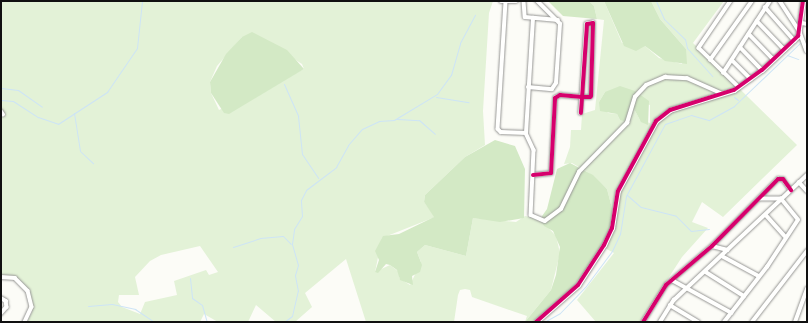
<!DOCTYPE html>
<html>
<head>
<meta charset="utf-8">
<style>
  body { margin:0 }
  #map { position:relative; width:808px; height:323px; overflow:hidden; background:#fcfcf7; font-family:"IBM Plex Serif",serif }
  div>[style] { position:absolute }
  .green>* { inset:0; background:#e3f2d7 }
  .forest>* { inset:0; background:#d3e9c5 }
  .stream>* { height:1px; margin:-0.5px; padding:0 0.5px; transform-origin:0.5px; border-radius:0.5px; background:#cde4f6 }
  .roads { filter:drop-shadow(0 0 1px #969694) drop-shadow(0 0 1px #969694) }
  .minor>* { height:3.5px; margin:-1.75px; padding:0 1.75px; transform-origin:1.75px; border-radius:1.75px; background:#fffffe }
  .tertiary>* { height:4.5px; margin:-2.25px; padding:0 2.25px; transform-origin:2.25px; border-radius:2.25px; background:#fffffe }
  .cycleway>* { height:4px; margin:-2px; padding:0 2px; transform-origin:2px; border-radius:2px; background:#d6006c }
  span { translate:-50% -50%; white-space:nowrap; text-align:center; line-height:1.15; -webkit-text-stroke:4px #fff; paint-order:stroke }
  .frame { position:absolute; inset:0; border:2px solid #101010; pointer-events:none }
</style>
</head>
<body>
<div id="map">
  <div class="green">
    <div style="clip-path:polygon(evenodd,1px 1px,493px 1px,489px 13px,483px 111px,485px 145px,465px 157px,425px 195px,424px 202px,435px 217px,382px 238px,375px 272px,390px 265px,399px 272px,399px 278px,410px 285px,421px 262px,417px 252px,425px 245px,466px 256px,473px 218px,516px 222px,525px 216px,540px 219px,556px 236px,560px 253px,551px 290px,525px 322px,527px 316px,472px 297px,470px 290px,465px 289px,460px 290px,458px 295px,454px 322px,366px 322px,346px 259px,305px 293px,312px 307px,295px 322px,276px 322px,256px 305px,248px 322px,218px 322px,204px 314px,200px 322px,27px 322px,32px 312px,29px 290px,14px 276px,1px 276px,1px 1px,242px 37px,261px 38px,302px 64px,304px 69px,219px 110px,211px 93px,210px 82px,217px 66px,242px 37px,1px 1px,200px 246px,218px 272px,209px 275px,206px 270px,174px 281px,177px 295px,145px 302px,140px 314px,122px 307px,118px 302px,119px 295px,139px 295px,135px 277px,150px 261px,161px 255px,200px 246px)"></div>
    <div style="clip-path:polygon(evenodd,589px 1px,604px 1px,622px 43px,645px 46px,659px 58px,682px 64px,686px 49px,660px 19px,651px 1px,724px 1px,693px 43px,797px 145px,723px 217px,702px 202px,692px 222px,708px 228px,682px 257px,640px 322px,596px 322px,577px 300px,614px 253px,603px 247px,614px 216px,607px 189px,589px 173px,572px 163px,564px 164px,570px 147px,571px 130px,581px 130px,582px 114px,595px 110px,604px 20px,597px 19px,594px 6px,589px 1px,605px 92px,650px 105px,650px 123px,640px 120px,634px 109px,620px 120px,617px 114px,608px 113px,599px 102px,605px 92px)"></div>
  </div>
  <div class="forest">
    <div style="clip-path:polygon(548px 1px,589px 1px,594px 6px,597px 19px,563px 16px)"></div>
    <div style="clip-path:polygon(604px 1px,651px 1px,660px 19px,686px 49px,687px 64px,665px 61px,645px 46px,636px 51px,624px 46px)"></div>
    <div style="clip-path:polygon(252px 32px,287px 50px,304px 69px,229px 114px,224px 113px,211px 93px,210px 82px,226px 54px,242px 37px)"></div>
    <div style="clip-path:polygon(620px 86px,635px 91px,649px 101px,648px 125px,641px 122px,634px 109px,627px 122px,620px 120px,617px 114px,600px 111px,599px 102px,605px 92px)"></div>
    <div style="clip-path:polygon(495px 140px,515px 146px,525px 169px,524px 218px,500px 222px,473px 218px,466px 256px,425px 245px,417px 252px,422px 265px,420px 272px,412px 276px,413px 285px,400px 280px,397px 270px,390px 265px,386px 264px,378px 273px,375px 272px,379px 260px,375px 251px,383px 236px,399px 234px,434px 217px,424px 202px,425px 195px,465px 157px)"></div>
    <div style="clip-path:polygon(570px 163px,593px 175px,607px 189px,614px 216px,613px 231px,572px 289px,532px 322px,525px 322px,551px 290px,556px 275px,560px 247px,553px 231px,544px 226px,540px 219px,547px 209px,557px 169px)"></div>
  </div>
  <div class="stream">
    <div style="left:656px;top:1px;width:20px;rotate:66deg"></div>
    <div style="left:664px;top:19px;width:29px;rotate:44deg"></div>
    <div style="left:685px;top:39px;width:9px;rotate:77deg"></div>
    <div style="left:687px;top:48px;width:38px;rotate:48deg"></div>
    <div style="left:787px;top:55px;width:12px;rotate:20deg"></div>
    <div style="left:284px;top:84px;width:35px;rotate:66deg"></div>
    <div style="left:298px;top:116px;width:38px;rotate:84deg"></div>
    <div style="left:302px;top:154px;width:29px;rotate:56deg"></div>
    <div style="left:1px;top:88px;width:17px;rotate:7deg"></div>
    <div style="left:18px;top:90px;width:29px;rotate:35deg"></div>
    <div style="left:436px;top:97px;width:33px;rotate:9deg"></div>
    <div style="left:734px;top:97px;width:5px;rotate:37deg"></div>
    <div style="left:1px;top:100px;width:12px;rotate:5deg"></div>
    <div style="left:13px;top:101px;width:30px;rotate:33deg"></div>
    <div style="left:38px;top:117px;width:21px;rotate:19deg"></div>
    <div style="left:58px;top:124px;width:59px;rotate:-33.1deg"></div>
    <div style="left:107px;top:92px;width:53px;rotate:-55.7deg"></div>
    <div style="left:137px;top:48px;width:47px;rotate:-83.9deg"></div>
    <div style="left:74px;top:113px;width:38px;rotate:81deg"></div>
    <div style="left:80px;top:151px;width:18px;rotate:43deg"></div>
    <div style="left:397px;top:119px;width:22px;rotate:3deg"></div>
    <div style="left:419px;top:120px;width:21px;rotate:41deg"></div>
    <div style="left:627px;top:195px;width:18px;rotate:41deg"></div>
    <div style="left:641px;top:207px;width:36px;rotate:14deg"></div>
    <div style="left:676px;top:216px;width:21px;rotate:45deg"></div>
    <div style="left:691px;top:231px;width:18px;rotate:-6deg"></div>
    <div style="left:233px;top:247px;width:28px;rotate:-18deg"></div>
    <div style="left:260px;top:238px;width:23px;rotate:-5deg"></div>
    <div style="left:283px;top:236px;width:11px;rotate:45deg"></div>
    <div style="left:190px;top:278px;width:20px;rotate:84deg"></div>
    <div style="left:192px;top:298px;width:12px;rotate:35deg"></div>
    <div style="left:202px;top:305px;width:18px;rotate:74deg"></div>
    <div style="left:88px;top:306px;width:24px;rotate:-5deg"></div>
    <div style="left:112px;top:304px;width:24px;rotate:12deg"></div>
    <div style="left:135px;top:309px;width:23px;rotate:34deg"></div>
    <div style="left:284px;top:322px;width:10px;rotate:-37deg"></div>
    <div style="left:292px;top:316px;width:26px;rotate:-77deg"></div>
    <div style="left:298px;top:291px;width:16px;rotate:-101deg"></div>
    <div style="left:295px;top:275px;width:10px;rotate:-73deg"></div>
    <div style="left:298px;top:265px;width:22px;rotate:-106deg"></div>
    <div style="left:292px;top:244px;width:15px;rotate:-82deg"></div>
    <div style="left:294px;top:229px;width:15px;rotate:-58deg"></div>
    <div style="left:302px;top:216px;width:16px;rotate:-94deg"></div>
    <div style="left:301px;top:200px;width:11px;rotate:-63deg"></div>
    <div style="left:306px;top:190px;width:38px;rotate:-37deg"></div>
    <div style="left:336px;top:167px;width:25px;rotate:-61deg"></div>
    <div style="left:348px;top:145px;width:21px;rotate:-49deg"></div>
    <div style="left:362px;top:129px;width:19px;rotate:-25deg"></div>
    <div style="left:379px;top:121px;width:15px;rotate:-4deg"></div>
    <div style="left:394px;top:120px;width:50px;rotate:-31.2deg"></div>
    <div style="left:437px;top:94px;width:24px;rotate:-54deg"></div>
    <div style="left:451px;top:75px;width:33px;rotate:-74deg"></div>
    <div style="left:460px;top:43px;width:32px;rotate:-62deg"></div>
    <div style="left:544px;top:322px;width:18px;rotate:-29deg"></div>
    <div style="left:560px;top:313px;width:37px;rotate:-46deg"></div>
    <div style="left:586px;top:286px;width:44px;rotate:-53.4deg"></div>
    <div style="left:612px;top:251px;width:19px;rotate:-65deg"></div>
    <div style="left:620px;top:234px;width:38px;rotate:-81deg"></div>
    <div style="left:626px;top:196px;width:82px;rotate:-61.6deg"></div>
    <div style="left:665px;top:124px;width:28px;rotate:-19deg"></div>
    <div style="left:691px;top:115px;width:19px;rotate:16deg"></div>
    <div style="left:709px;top:120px;width:29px;rotate:-29deg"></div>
    <div style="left:734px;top:106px;width:93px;rotate:-43.7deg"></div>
  </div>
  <div class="roads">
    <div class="minor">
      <div style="left:501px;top:1px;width:15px"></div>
      <div style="left:524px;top:1px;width:16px;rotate:86deg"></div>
      <div style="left:525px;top:17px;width:33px;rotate:5deg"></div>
      <div style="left:731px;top:1px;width:57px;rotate:124.2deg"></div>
      <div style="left:699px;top:48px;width:56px;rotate:44.3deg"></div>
      <div style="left:780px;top:1px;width:37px;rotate:57deg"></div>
      <div style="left:800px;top:32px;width:20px;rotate:70deg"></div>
      <div style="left:506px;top:2px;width:127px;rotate:93.6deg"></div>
      <div style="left:498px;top:129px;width:4px;rotate:45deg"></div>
      <div style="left:501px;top:132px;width:25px;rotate:2deg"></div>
      <div style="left:765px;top:7px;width:45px;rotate:48.6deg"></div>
      <div style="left:757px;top:21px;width:40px;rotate:46deg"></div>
      <div style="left:802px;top:23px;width:5px;rotate:11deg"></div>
      <div style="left:749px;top:34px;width:36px;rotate:46deg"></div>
      <div style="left:740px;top:47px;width:32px;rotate:46deg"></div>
      <div style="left:710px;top:60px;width:72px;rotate:-54.6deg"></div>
      <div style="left:732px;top:60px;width:27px;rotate:45deg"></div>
      <div style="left:723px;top:73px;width:86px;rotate:-56.9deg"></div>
      <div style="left:528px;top:87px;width:24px;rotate:5deg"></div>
      <div style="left:552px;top:89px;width:7px;rotate:-56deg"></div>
      <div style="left:556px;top:83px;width:59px;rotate:-86.1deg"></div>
      <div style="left:560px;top:24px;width:33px;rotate:-135deg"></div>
      <div style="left:1px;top:111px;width:4px;rotate:56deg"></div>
      <div style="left:526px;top:133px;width:19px;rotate:65deg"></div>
      <div style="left:534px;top:150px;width:65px;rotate:92.6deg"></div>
      <div style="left:531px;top:215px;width:15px;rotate:23deg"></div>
      <div style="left:545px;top:221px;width:20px;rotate:-37deg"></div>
      <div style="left:561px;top:209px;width:41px;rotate:-64.1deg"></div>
      <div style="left:579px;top:172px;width:69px;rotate:-45.6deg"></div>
      <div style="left:627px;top:123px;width:27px;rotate:-73deg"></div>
      <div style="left:635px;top:97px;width:16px;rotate:-47deg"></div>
      <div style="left:646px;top:85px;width:21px;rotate:-23deg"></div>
      <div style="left:665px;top:77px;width:22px;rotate:3deg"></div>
      <div style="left:687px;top:78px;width:39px;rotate:24deg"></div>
      <div style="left:526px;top:133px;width:115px;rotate:-86.5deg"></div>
      <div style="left:533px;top:175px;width:18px;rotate:-6deg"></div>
      <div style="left:551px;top:173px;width:75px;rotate:-86.9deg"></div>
      <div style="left:555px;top:98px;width:6px;rotate:-31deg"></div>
      <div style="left:560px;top:95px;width:22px;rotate:5deg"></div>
      <div style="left:582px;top:97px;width:8px"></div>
      <div style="left:590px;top:97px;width:1px;rotate:-45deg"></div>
      <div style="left:591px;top:96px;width:73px;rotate:-88.4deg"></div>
      <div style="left:593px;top:23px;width:6px;rotate:171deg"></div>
      <div style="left:587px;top:24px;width:73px;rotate:93.9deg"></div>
      <div style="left:582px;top:97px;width:16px;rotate:94deg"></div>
      <div style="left:799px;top:182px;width:12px;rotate:48deg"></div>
      <div style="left:766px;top:215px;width:28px;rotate:48deg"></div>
      <div style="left:712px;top:246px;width:16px;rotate:14deg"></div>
      <div style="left:722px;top:256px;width:42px;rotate:28.4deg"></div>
      <div style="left:706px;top:272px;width:45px;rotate:32.3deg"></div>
      <div style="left:1px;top:277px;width:14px;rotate:4deg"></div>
      <div style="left:15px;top:278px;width:18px;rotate:45deg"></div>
      <div style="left:28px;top:291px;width:16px;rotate:76deg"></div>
      <div style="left:32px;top:307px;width:17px;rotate:115deg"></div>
      <div style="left:672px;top:280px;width:68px;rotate:28.8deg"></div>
      <div style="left:1px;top:298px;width:6px;rotate:31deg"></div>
      <div style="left:6px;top:301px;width:6px;rotate:81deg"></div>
      <div style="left:7px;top:307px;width:9px;rotate:131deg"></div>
      <div style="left:670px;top:305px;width:33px;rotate:31deg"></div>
      <div style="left:643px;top:322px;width:44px;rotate:-58.1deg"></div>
      <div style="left:666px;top:285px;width:60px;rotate:-40.3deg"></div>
      <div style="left:712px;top:246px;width:94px;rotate:-45.4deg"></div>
      <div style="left:778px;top:179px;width:5px"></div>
      <div style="left:783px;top:179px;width:14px;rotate:54deg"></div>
      <div style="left:660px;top:322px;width:26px;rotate:-58deg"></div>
      <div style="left:674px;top:300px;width:183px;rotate:-43.2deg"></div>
      <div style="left:724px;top:322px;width:70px;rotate:-52deg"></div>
      <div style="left:767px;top:267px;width:56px;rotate:-56.6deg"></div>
      <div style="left:798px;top:220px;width:27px;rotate:-129deg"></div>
      <div style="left:781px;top:199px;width:21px;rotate:180deg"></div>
      <div style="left:752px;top:322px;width:90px;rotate:-52.2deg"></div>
      <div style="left:795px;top:322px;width:35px;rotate:-70deg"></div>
    </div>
    <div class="tertiary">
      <div style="left:536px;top:322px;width:56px;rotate:-41.4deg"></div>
      <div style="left:578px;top:285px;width:48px;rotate:-57deg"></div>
      <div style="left:604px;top:245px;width:19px;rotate:-65deg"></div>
      <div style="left:612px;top:228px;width:37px;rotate:-81deg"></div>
      <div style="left:618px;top:191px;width:80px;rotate:-61.5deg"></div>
      <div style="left:656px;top:121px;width:18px;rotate:-38deg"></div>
      <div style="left:670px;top:110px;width:67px;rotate:-17.4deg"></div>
      <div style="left:734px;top:90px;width:34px;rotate:-36deg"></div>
      <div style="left:762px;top:70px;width:50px;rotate:-43.4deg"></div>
      <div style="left:798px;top:36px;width:35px;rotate:-82deg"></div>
    </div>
  </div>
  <div class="cycleway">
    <div style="left:533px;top:175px;width:18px;rotate:-6deg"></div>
    <div style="left:551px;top:173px;width:75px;rotate:-86.9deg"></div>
    <div style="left:555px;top:98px;width:6px;rotate:-31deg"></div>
    <div style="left:560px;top:95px;width:22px;rotate:5deg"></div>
    <div style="left:582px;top:97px;width:8px"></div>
    <div style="left:590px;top:97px;width:1px;rotate:-45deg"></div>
    <div style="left:591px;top:96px;width:73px;rotate:-88.4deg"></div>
    <div style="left:593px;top:23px;width:6px;rotate:171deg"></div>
    <div style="left:587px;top:24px;width:73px;rotate:93.9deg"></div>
    <div style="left:582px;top:97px;width:16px;rotate:94deg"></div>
    <div style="left:536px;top:322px;width:56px;rotate:-41.4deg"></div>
    <div style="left:578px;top:285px;width:48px;rotate:-57deg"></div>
    <div style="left:604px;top:245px;width:19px;rotate:-65deg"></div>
    <div style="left:612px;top:228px;width:37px;rotate:-81deg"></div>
    <div style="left:618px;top:191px;width:80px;rotate:-61.5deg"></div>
    <div style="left:656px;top:121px;width:18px;rotate:-38deg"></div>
    <div style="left:670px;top:110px;width:67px;rotate:-17.4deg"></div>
    <div style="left:734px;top:90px;width:34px;rotate:-36deg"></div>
    <div style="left:762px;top:70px;width:50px;rotate:-43.4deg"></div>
    <div style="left:798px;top:36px;width:35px;rotate:-82deg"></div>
    <div style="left:643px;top:322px;width:44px;rotate:-58.1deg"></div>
    <div style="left:666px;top:285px;width:60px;rotate:-40.3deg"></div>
    <div style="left:712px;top:246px;width:94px;rotate:-45.4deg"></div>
    <div style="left:778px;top:179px;width:5px"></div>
    <div style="left:783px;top:179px;width:14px;rotate:54deg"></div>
  </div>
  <div class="frame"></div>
</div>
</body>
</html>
